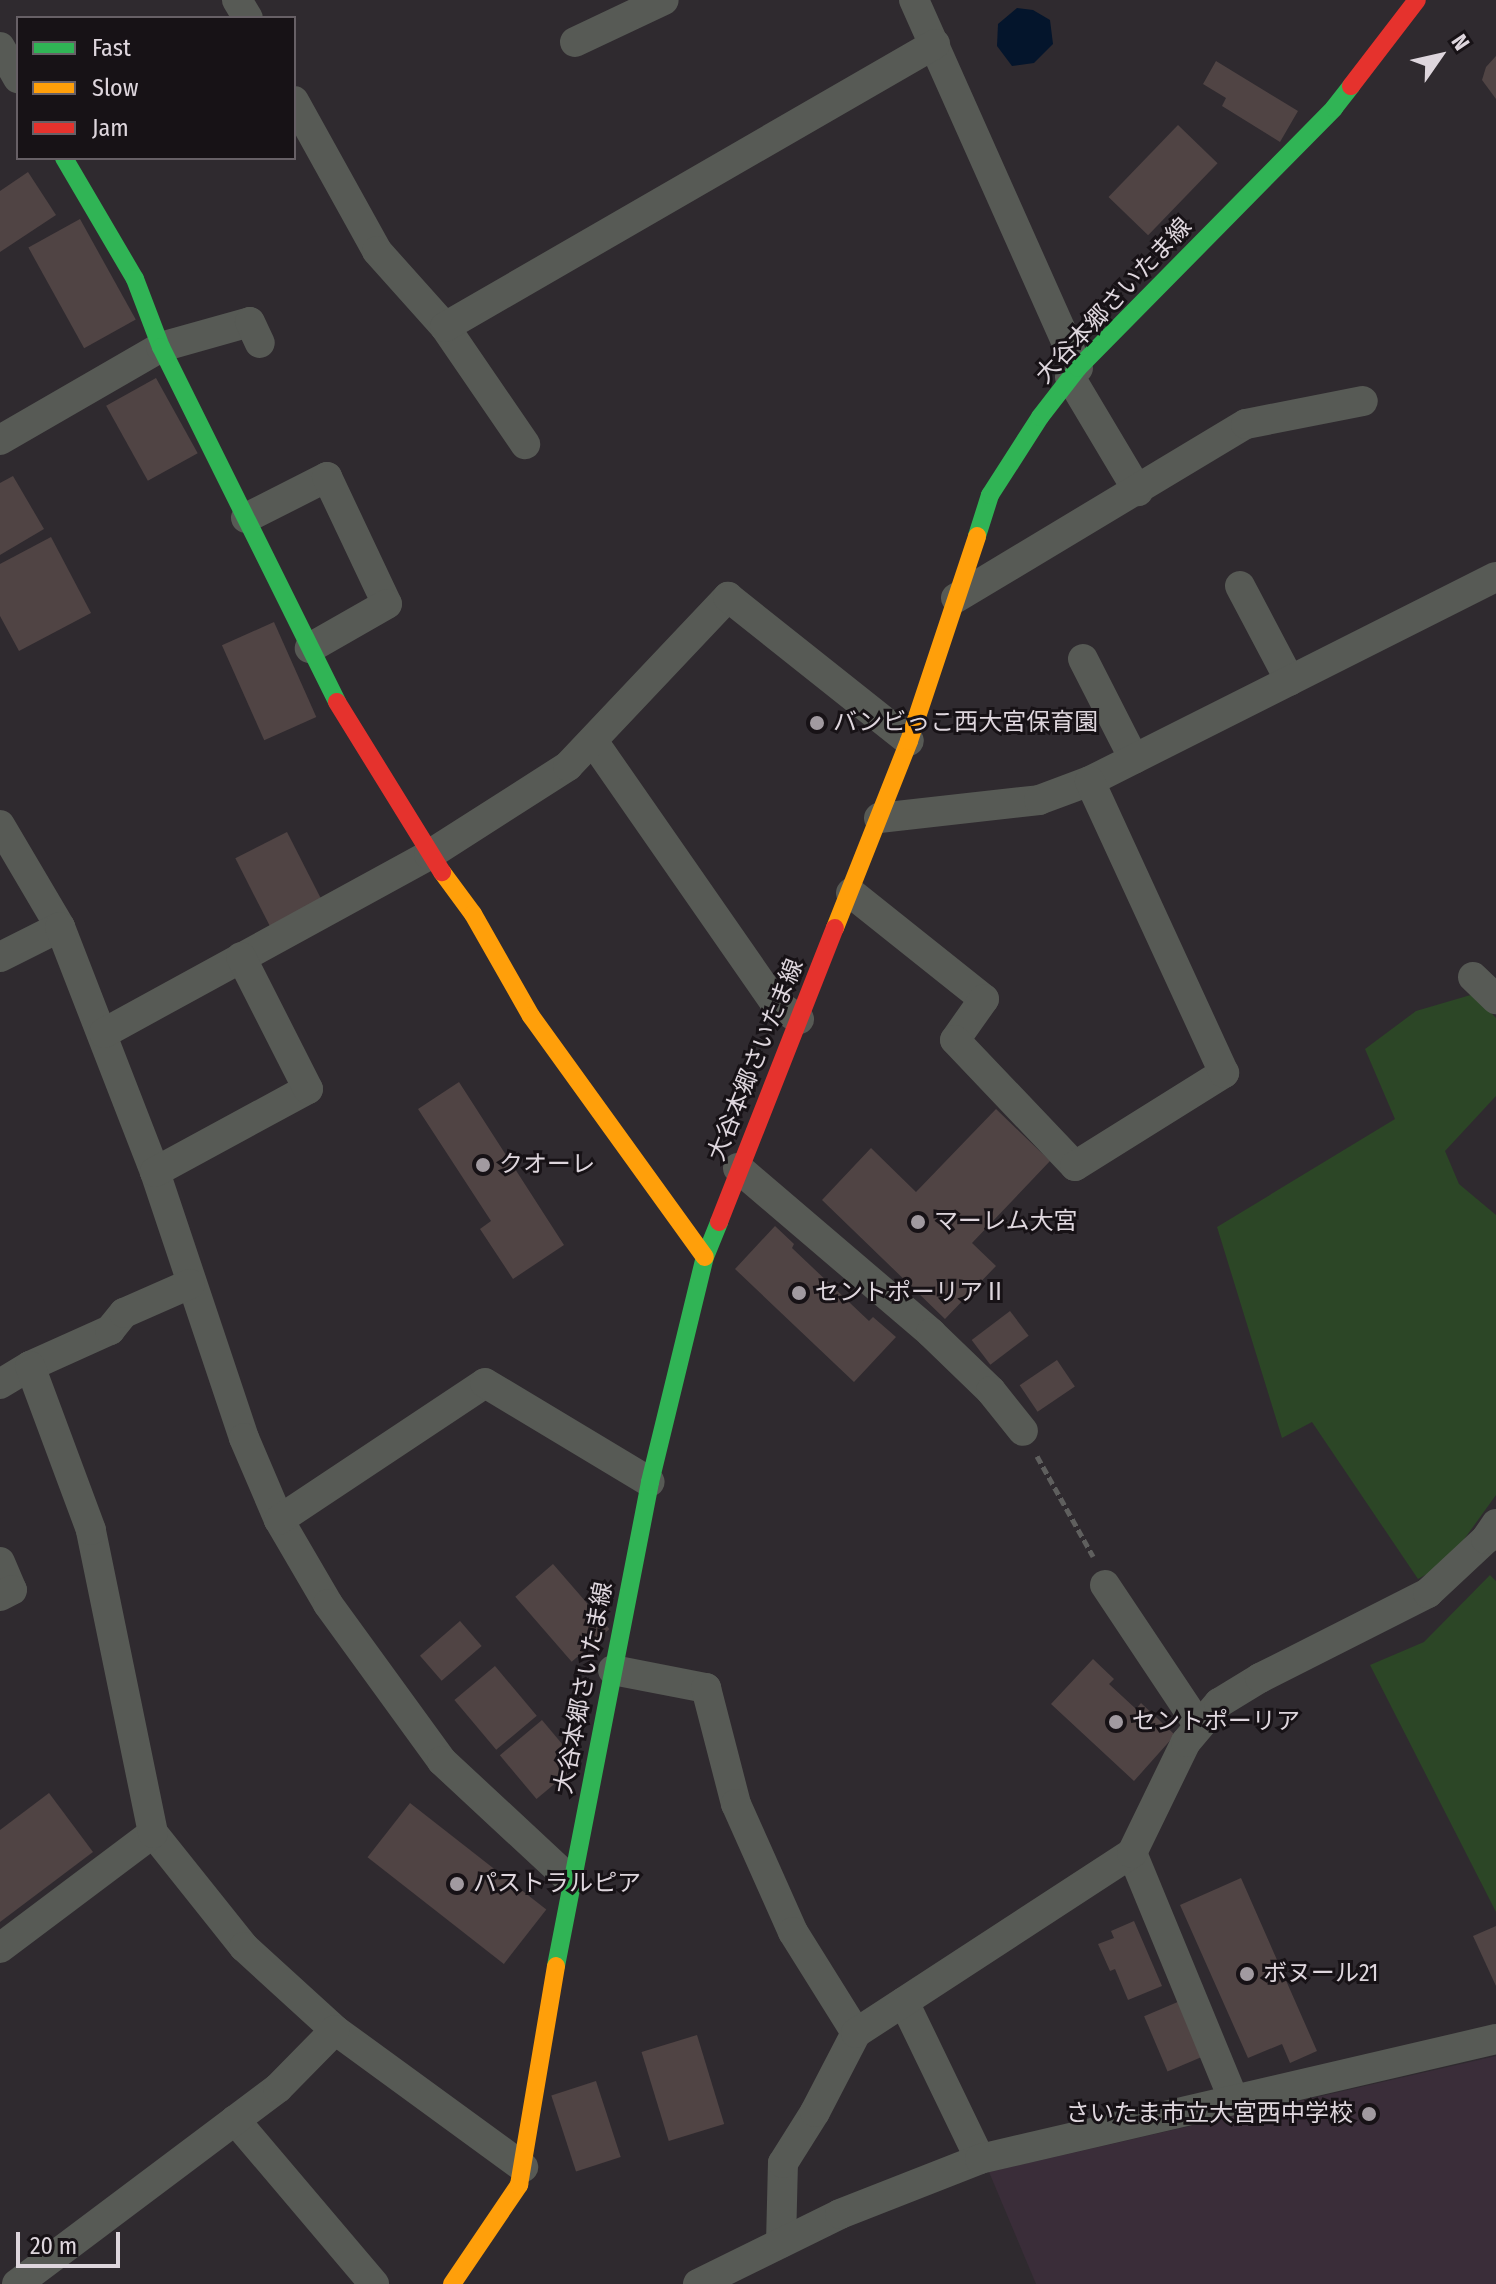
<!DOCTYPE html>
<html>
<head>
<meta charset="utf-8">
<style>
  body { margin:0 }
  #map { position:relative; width:1496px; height:2284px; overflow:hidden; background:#2f2a2f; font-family:"Fira Sans Condensed","Noto Sans JP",sans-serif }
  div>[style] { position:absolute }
  .built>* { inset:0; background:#3a2d39 }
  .green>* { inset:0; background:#2c4626 }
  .water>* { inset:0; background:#04152c }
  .building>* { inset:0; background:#504444; transform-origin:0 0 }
  .path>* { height:5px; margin-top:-2.5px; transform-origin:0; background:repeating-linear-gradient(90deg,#5f5f5e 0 8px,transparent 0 12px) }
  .street>* { height:30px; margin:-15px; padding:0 15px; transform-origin:15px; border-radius:15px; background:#575a55 }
  .fast>* { height:18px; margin:-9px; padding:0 9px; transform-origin:9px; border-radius:9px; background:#30b455 }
  .slow>* { height:18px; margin:-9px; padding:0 9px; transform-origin:9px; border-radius:9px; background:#ff9f0a }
  .jam>* { height:18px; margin:-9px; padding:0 9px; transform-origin:9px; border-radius:9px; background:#e5322d }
  .dots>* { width:22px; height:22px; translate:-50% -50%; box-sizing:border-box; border:4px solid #171216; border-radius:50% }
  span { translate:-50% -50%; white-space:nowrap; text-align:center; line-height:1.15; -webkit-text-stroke:6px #171216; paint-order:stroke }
  .street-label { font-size:24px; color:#ded6dd }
  .poi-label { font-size:24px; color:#ded6dd }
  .left { translate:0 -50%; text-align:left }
  .right { translate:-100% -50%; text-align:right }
  .legend { position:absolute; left:16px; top:16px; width:280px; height:144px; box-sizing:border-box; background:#171216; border:2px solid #676066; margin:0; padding:10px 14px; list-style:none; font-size:24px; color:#ded6dd }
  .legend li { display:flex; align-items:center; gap:16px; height:40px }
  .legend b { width:40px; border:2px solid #676066 }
  .north { position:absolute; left:1400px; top:16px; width:80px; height:80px; -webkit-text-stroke:6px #171216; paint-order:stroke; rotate:56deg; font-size:22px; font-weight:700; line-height:32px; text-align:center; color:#ded6dd }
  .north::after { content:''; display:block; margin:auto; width:28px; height:36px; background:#ded6dd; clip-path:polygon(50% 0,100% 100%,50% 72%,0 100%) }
  .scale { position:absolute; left:16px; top:2232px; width:104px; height:36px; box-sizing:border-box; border:4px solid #ded6dd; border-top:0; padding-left:10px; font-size:24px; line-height:28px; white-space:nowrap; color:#ded6dd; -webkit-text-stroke:6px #171216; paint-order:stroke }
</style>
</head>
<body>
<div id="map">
  <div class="built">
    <div style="clip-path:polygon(1496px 2056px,1496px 2284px,1036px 2284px,989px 2172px)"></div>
  </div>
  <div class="green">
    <div style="clip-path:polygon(1474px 994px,1496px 1018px,1496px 1096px,1445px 1151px,1459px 1184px,1496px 1215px,1496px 1495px,1447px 1563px,1418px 1579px,1312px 1422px,1282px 1438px,1217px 1227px,1395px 1119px,1365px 1049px,1416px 1011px)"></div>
    <div style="clip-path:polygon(1490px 1575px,1496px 1581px,1496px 1912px,1370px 1665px,1424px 1642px)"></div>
  </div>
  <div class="water">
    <div style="clip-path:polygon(1017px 8px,1033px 10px,1050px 20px,1053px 44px,1034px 63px,1012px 66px,997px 46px,998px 24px)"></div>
  </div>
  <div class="building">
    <div style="clip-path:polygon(1496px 56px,1496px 99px,1482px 80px,1486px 67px)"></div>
    <div style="clip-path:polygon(1216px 61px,1298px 111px,1280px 142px,1222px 106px,1226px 98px,1203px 84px)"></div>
    <div style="left:1178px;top:125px;width:55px;height:100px;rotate:44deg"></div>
    <div style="clip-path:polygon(28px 172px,56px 215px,0 252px,0 191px)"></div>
    <div style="left:80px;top:219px;width:115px;height:59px;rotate:61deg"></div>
    <div style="left:156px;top:378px;width:86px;height:57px;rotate:61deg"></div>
    <div style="clip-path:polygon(13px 476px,44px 529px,0 555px,0 483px)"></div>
    <div style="clip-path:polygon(51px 537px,91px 613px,19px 651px,0 616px,0 564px)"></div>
    <div style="left:274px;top:622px;width:104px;height:57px;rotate:66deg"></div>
    <div style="left:287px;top:832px;width:80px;height:58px;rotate:63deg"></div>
    <div style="clip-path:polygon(459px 1082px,564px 1245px,513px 1279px,480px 1229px,491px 1221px,418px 1109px)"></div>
    <div style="clip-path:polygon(996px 1109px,1050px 1161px,972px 1243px,996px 1266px,945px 1319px,822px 1200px,871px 1148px,916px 1192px)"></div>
    <div style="clip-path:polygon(775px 1226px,794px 1244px,792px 1248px,869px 1321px,873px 1317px,896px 1337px,854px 1382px,735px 1269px)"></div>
    <div style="left:1010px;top:1311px;width:31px;height:48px;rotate:53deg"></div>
    <div style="left:1057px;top:1360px;width:32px;height:45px;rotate:56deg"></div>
    <div style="left:553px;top:1564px;width:86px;height:50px;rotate:49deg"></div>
    <div style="left:460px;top:1621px;width:33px;height:53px;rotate:49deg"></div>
    <div style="clip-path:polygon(1093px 1659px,1114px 1679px,1109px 1684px,1136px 1709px,1141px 1703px,1175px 1735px,1134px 1781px,1051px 1704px)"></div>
    <div style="left:495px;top:1666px;width:65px;height:53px;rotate:50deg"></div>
    <div style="left:542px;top:1720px;width:57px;height:55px;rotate:50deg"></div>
    <div style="clip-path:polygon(49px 1793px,93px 1852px,0 1922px,0 1830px)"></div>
    <div style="left:410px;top:1803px;width:173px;height:69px;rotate:38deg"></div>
    <div style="clip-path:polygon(1241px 1878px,1317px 2051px,1290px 2063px,1282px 2044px,1248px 2058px,1180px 1905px)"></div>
    <div style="clip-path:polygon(1134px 1921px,1162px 1986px,1128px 2000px,1115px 1969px,1110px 1971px,1098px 1944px,1114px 1938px,1111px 1931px)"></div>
    <div style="clip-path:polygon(1496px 1926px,1496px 1986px,1473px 1936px)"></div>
    <div style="left:1180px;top:2001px;width:60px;height:39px;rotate:67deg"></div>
    <div style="left:697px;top:2035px;width:93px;height:58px;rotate:73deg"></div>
    <div style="left:596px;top:2081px;width:80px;height:47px;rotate:72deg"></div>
  </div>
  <div class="path">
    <div style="left:1037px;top:1456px;width:115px;rotate:60.8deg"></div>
  </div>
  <div class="street">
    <div style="left:237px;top:0;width:21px;rotate:59deg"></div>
    <div style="left:914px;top:0;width:403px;rotate:66deg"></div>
    <div style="left:575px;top:42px;width:98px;rotate:-25.3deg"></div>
    <div style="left:0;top:47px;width:36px;rotate:60deg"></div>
    <div style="left:294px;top:101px;width:171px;rotate:61deg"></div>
    <div style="left:377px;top:251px;width:102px;rotate:48.2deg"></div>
    <div style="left:445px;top:327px;width:142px;rotate:55.6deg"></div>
    <div style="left:445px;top:327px;width:566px;rotate:-30.01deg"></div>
    <div style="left:1070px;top:377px;width:133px;rotate:59.2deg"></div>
    <div style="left:0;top:440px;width:186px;rotate:-30deg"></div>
    <div style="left:161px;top:347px;width:92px;rotate:-15.7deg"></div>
    <div style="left:250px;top:322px;width:23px;rotate:65deg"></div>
    <div style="left:246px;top:518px;width:91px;rotate:-26.8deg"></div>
    <div style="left:327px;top:477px;width:140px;rotate:64.7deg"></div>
    <div style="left:387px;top:604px;width:89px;rotate:150.3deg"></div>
    <div style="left:1240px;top:586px;width:107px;rotate:62.2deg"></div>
    <div style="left:956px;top:598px;width:338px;rotate:-31deg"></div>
    <div style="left:1246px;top:424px;width:119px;rotate:-11.1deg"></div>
    <div style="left:1083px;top:659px;width:112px;rotate:63deg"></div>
    <div style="left:593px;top:741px;width:319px;rotate:55.2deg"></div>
    <div style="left:775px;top:1003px;width:29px;rotate:34deg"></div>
    <div style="left:879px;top:818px;width:161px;rotate:-6.4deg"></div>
    <div style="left:1039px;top:800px;width:54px;rotate:-20.4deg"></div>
    <div style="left:1090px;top:781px;width:454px;rotate:-26.7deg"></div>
    <div style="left:0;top:825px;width:118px;rotate:59.5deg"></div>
    <div style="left:60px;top:927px;width:67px;rotate:153.4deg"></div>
    <div style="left:851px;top:893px;width:170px;rotate:38.6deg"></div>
    <div style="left:984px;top:999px;width:50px;rotate:125.3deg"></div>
    <div style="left:955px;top:1040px;width:174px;rotate:46.4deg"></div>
    <div style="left:1075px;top:1166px;width:176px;rotate:-32deg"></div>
    <div style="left:1224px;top:1073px;width:321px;rotate:-114.7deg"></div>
    <div style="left:60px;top:927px;width:263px;rotate:68.8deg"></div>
    <div style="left:155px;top:1172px;width:280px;rotate:71.5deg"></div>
    <div style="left:244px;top:1438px;width:89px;rotate:66.9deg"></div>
    <div style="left:279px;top:1520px;width:97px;rotate:59.7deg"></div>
    <div style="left:328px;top:1604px;width:194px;rotate:54deg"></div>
    <div style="left:442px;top:1761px;width:175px;rotate:42.9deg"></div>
    <div style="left:1473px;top:977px;width:32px;rotate:44deg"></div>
    <div style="left:104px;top:1033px;width:371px;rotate:-28.7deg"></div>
    <div style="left:429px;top:855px;width:165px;rotate:-32.6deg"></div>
    <div style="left:568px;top:766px;width:233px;rotate:-46.6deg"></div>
    <div style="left:728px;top:597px;width:231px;rotate:38.5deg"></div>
    <div style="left:738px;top:1168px;width:254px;rotate:40.5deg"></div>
    <div style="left:931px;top:1333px;width:83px;rotate:44deg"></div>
    <div style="left:991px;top:1391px;width:51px;rotate:51.3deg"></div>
    <div style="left:155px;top:1172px;width:174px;rotate:-28.5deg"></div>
    <div style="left:308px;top:1089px;width:148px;rotate:-116.9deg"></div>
    <div style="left:0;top:1384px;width:35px;rotate:-31deg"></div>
    <div style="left:30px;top:1366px;width:88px;rotate:-24.2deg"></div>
    <div style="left:110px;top:1330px;width:22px;rotate:-51deg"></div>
    <div style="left:124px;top:1313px;width:72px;rotate:-23.7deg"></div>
    <div style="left:279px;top:1520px;width:247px;rotate:-33.6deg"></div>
    <div style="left:485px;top:1383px;width:192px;rotate:31deg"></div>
    <div style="left:0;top:1562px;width:30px;rotate:67deg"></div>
    <div style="left:12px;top:1590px;width:13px;rotate:153deg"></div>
    <div style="left:1105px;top:1585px;width:169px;rotate:56.3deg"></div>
    <div style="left:613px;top:1670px;width:95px;rotate:11deg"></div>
    <div style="left:706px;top:1688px;width:120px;rotate:75.5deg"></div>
    <div style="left:736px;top:1804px;width:140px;rotate:66deg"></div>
    <div style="left:793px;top:1932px;width:119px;rotate:58deg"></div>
    <div style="left:153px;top:1833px;width:146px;rotate:51.4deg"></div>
    <div style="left:244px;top:1947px;width:123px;rotate:42.4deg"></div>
    <div style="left:335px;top:2030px;width:233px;rotate:36.1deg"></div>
    <div style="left:1132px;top:1853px;width:265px;rotate:67.6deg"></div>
    <div style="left:0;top:1948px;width:191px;rotate:-36.9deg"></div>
    <div style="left:153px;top:1833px;width:309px;rotate:-101.6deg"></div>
    <div style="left:91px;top:1530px;width:175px;rotate:-110.4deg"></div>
    <div style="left:904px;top:2002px;width:174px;rotate:64.2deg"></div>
    <div style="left:235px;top:2120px;width:215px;rotate:49.7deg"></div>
    <div style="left:781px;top:2243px;width:80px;rotate:-88.6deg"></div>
    <div style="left:783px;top:2163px;width:60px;rotate:-57.9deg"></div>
    <div style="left:815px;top:2112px;width:89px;rotate:-62.6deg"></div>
    <div style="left:856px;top:2033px;width:330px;rotate:-33.1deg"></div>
    <div style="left:1132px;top:1853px;width:123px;rotate:-64.1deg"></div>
    <div style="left:1186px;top:1742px;width:51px;rotate:-49.8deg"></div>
    <div style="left:1219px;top:1703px;width:48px;rotate:-31.4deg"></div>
    <div style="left:1260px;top:1678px;width:188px;rotate:-26.8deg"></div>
    <div style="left:1428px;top:1593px;width:79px;rotate:-43deg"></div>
    <div style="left:1486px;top:1539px;width:18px;rotate:-56deg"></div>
    <div style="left:17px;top:2284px;width:326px;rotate:-36.9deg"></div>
    <div style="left:278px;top:2088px;width:81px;rotate:-45.5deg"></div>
    <div style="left:698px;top:2284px;width:158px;rotate:-26.2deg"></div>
    <div style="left:840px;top:2214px;width:150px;rotate:-21.4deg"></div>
    <div style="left:980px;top:2159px;width:530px;rotate:-13.09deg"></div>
  </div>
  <div class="fast">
    <div style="left:64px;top:158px;width:140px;rotate:59.6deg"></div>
    <div style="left:135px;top:279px;width:73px;rotate:69.1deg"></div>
    <div style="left:161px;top:347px;width:396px;rotate:63.6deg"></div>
    <div style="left:977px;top:536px;width:43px;rotate:-72.4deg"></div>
    <div style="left:990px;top:495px;width:93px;rotate:-57.3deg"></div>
    <div style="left:1040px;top:417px;width:62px;rotate:-52.2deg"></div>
    <div style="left:1078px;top:368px;width:365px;rotate:-45.4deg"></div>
    <div style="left:1334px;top:108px;width:28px;rotate:-52deg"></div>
    <div style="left:556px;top:1966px;width:493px;rotate:-79deg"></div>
    <div style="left:650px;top:1482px;width:232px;rotate:-76.3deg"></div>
    <div style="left:705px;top:1257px;width:38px;rotate:-68deg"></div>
  </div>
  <div class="slow">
    <div style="left:442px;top:872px;width:52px;rotate:53.6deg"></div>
    <div style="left:473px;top:914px;width:117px;rotate:60.4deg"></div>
    <div style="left:531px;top:1016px;width:297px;rotate:54.2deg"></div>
    <div style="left:835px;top:928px;width:201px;rotate:-68.4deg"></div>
    <div style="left:909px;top:741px;width:216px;rotate:-71.6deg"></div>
    <div style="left:452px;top:2284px;width:120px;rotate:-55.9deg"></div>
    <div style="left:519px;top:2185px;width:222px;rotate:-80.4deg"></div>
  </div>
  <div class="jam">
    <div style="left:1351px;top:86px;width:108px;rotate:-52.5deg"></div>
    <div style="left:337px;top:702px;width:200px;rotate:58.3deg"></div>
    <div style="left:719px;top:1222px;width:316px;rotate:-68.5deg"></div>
  </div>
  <div class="dots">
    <div style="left:817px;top:723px;background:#a19aa0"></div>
    <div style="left:483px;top:1165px;background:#a19aa0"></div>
    <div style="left:918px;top:1222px;background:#a19aa0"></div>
    <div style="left:799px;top:1293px;background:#a19aa0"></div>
    <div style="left:1116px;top:1722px;background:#a19aa0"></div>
    <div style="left:457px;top:1884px;background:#a19aa0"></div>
    <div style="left:1247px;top:1974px;background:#a19aa0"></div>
    <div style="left:1369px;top:2114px;background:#a19aa0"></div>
  </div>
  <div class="street-label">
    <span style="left:1114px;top:301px;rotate:-47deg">大谷本郷さいたま線</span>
    <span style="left:756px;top:1060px;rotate:-68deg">大谷本郷さいたま線</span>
    <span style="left:584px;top:1688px;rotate:-79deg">大谷本郷さいたま線</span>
  </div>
  <div class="poi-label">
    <span class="left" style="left:833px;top:723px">バンビっこ西大宮保育園</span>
    <span class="left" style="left:499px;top:1165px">クオーレ</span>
    <span class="left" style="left:934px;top:1222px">マーレム大宮</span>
    <span class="left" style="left:815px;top:1293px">セントポーリアⅡ</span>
    <span class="left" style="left:1132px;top:1722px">セントポーリア</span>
    <span class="left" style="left:473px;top:1884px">パストラルピア</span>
    <span class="left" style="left:1263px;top:1974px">ボヌール21</span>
    <span class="right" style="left:1353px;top:2114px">さいたま市立大宮西中学校</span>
  </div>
  <ul class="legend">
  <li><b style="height:10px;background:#30b455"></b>Fast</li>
  <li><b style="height:10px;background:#ff9f0a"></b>Slow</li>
  <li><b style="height:10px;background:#e5322d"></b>Jam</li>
  </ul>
  <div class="north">N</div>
  <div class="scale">20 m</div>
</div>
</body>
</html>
